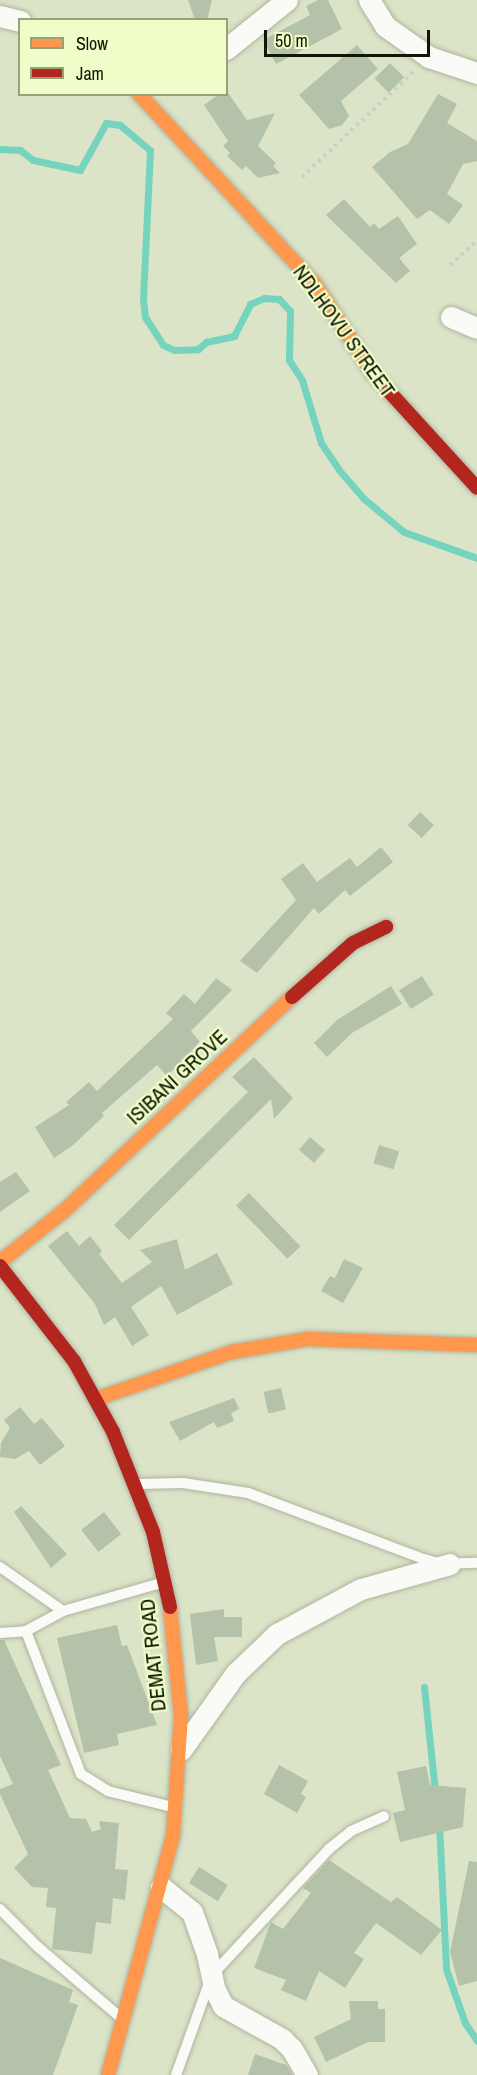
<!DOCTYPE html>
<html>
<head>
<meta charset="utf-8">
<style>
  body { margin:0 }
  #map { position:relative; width:477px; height:2075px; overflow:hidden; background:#dce4c8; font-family:"Archivo Narrow",sans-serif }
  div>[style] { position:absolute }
  .stream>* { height:7px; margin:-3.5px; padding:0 3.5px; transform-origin:3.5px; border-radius:3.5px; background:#76d4be }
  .building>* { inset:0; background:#b3c2a8; transform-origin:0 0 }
  .path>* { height:4px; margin-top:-2px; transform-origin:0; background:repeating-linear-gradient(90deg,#cccec5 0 3px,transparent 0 7.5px) }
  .roads { filter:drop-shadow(0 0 2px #afb59f) drop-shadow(0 0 2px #afb59f) }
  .lane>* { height:10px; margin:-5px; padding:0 5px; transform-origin:5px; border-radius:5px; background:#fafbf7 }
  .street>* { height:21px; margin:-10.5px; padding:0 10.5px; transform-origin:10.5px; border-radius:10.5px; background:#fafbf7 }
  .slow>* { height:14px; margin:-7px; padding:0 7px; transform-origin:7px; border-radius:7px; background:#ff974d }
  .jam>* { height:14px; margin:-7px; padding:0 7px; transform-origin:7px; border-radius:7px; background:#b3261e }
  span { translate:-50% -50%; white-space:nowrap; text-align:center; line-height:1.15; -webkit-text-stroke:4.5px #effec8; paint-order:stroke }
  .street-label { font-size:21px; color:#121604 }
  .legend { position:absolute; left:18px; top:18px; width:210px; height:78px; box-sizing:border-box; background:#effec8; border:2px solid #97a17a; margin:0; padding:8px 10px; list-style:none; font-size:18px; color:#121604 }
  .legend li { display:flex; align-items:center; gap:12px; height:30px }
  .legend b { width:30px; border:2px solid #97a17a }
  .scale { position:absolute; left:264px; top:30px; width:166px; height:27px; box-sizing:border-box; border:3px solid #121604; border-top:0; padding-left:8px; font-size:18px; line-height:21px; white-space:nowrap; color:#121604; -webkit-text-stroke:4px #effec8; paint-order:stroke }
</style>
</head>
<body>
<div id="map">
  <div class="stream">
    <div style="left:0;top:149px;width:20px;rotate:3deg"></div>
    <div style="left:20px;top:150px;width:16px;rotate:38deg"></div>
    <div style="left:33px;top:160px;width:48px;rotate:12deg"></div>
    <div style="left:80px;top:170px;width:54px;rotate:-61deg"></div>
    <div style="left:106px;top:123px;width:14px;rotate:8deg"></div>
    <div style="left:120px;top:125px;width:39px;rotate:40deg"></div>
    <div style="left:150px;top:150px;width:149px;rotate:92.7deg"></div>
    <div style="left:143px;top:299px;width:18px;rotate:84deg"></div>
    <div style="left:145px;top:317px;width:33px;rotate:57deg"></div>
    <div style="left:163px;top:345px;width:12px;rotate:24deg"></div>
    <div style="left:174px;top:350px;width:24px;rotate:-2deg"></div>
    <div style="left:198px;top:349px;width:11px;rotate:-41deg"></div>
    <div style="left:206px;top:342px;width:29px;rotate:-12deg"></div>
    <div style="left:234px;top:336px;width:36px;rotate:-63deg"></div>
    <div style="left:250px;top:304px;width:15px;rotate:-23deg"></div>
    <div style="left:264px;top:298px;width:15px;rotate:4deg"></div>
    <div style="left:279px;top:299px;width:16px;rotate:47deg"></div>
    <div style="left:290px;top:311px;width:49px;rotate:91.2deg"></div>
    <div style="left:289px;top:360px;width:24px;rotate:57deg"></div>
    <div style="left:302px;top:380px;width:66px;rotate:73.2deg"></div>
    <div style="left:321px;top:443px;width:32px;rotate:56deg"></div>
    <div style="left:339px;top:470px;width:37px;rotate:49deg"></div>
    <div style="left:363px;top:498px;width:53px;rotate:39.7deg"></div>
    <div style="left:404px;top:532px;width:77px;rotate:19.6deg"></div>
    <div style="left:424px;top:1687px;width:106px;rotate:84deg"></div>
    <div style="left:439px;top:1824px;width:145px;rotate:87.2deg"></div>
    <div style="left:446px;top:1969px;width:57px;rotate:70.6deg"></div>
    <div style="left:465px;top:2023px;width:22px;rotate:56deg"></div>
  </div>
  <div class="building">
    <div style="clip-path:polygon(188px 0,212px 0,207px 20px,195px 20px)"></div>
    <div style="clip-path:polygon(318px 0,328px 0,342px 29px,276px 64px,263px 40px,310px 15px,306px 6px)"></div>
    <div style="clip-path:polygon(357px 45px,378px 69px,341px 101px,349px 116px,342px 125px,329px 129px,299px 95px)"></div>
    <div style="left:390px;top:63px;width:20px;height:22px;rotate:45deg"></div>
    <div style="clip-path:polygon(226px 90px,247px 120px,275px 113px,258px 146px,276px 163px,273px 166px,280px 173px,258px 178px,246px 166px,242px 170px,227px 156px,230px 153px,223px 146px,228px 141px,204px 105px,219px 94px,226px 94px)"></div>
    <div style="clip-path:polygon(438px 94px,457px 104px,447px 123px,477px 141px,477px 161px,463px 164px,447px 194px,463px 205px,449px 224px,430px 210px,417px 219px,372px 167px,390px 152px,408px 144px)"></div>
    <div style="clip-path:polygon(344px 199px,370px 227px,374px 223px,379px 229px,398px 216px,417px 244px,399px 258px,410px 271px,396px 283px,326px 215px)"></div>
    <div style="left:420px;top:812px;width:19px;height:18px;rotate:43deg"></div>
    <div style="clip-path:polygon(381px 847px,393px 862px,350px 896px,345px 890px,319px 914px,314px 908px,257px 973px,240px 961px,296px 900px,281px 879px,303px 863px,317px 882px,350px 858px,357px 867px)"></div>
    <div style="left:422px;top:976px;width:22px;height:27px;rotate:58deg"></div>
    <div style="clip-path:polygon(216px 978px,232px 990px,191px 1031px,200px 1042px,167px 1076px,157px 1065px,102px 1113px,104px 1116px,72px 1146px,54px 1158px,35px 1127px,69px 1105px,66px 1102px,89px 1082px,97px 1091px,173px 1019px,166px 1013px,184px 994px,195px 1004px)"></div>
    <div style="clip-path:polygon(391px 986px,402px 1004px,352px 1033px,327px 1057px,314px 1043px,337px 1020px)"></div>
    <div style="clip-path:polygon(254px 1057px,293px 1098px,274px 1119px,271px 1099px,129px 1240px,114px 1225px,248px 1092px,232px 1077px)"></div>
    <div style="left:310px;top:1137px;width:20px;height:17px;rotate:41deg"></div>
    <div style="left:379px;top:1145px;width:21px;height:19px;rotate:17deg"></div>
    <div style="clip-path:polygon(16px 1172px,30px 1191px,0 1212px,0 1182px)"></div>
    <div style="left:249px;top:1193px;width:74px;height:18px;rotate:46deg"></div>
    <div style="clip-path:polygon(67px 1231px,79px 1246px,90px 1236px,102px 1251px,99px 1254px,122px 1283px,152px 1262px,140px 1250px,177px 1239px,185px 1270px,217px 1253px,233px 1284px,177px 1315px,161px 1286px,131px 1307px,149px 1335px,132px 1346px,115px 1317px,104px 1325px,95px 1304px,48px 1246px)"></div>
    <div style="clip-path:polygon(344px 1259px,363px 1268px,343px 1303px,321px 1291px,330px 1276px,335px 1278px)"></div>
    <div style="left:281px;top:1388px;width:22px;height:18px;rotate:77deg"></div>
    <div style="clip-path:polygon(234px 1398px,239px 1409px,231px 1413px,234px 1421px,217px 1428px,214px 1422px,180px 1441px,169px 1422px)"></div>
    <div style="clip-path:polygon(20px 1407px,34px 1424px,42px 1418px,65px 1446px,40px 1465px,29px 1451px,15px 1459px,0 1457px,1px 1443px,10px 1428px,4px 1420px)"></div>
    <div style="clip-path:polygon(21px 1506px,67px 1554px,51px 1568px,14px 1512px)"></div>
    <div style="left:104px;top:1512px;width:28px;height:29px;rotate:52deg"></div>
    <div style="clip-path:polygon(224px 1609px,224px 1617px,242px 1617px,242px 1637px,214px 1637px,218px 1661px,196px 1665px,190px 1614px)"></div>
    <div style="clip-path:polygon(117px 1625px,122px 1646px,127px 1645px,157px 1725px,117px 1734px,119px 1745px,84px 1753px,57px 1638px)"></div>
    <div style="clip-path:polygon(0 1640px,4px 1640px,61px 1765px,48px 1770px,70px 1818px,86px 1819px,92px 1832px,101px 1829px,99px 1821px,119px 1823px,115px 1869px,128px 1870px,125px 1900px,113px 1898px,111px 1924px,96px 1922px,92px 1954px,52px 1949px,56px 1908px,46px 1907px,48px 1888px,32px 1887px,14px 1868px,28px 1854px,0 1794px,0 1789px,13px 1784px,0 1756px)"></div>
    <div style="clip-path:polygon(279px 1765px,308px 1781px,301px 1794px,306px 1797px,297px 1813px,264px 1794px)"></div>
    <div style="clip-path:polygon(426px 1766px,430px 1785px,466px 1788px,463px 1827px,400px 1842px,393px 1813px,405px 1810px,397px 1772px)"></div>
    <div style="clip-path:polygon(329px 1860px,391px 1902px,397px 1897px,442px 1930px,421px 1955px,376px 1923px,354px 1953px,364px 1959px,345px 1988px,319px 1971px,306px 2001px,281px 1990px,286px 1980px,254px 1968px,271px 1922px,283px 1929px,311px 1893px,303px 1888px)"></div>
    <div style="clip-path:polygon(469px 1861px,477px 1862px,477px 1981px,459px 1986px,450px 1952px)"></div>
    <div style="left:199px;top:1867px;width:34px;height:19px;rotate:32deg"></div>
    <div style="clip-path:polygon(0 1958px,73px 1990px,69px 2002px,78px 2005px,53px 2075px,0 2075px)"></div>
    <div style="clip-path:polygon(349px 2001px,378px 2001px,378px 2009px,385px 2009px,385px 2042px,368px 2042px,326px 2062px,314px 2037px,351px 2019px)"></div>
    <div style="clip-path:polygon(255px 2054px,286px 2065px,292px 2075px,248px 2075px)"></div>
  </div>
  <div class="path">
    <div style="left:302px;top:177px;width:153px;rotate:-43.4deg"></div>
    <div style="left:450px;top:265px;width:36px;rotate:-42deg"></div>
  </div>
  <div class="roads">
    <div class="lane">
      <div style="left:136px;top:1484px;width:47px;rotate:-1.2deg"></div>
      <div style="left:183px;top:1483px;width:66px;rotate:8.7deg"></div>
      <div style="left:248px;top:1493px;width:188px;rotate:20.6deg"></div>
      <div style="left:424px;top:1559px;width:19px;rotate:16deg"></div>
      <div style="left:442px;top:1564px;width:35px;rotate:-2deg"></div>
      <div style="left:0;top:1567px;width:77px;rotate:34.9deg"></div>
      <div style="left:26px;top:1631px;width:153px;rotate:69deg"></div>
      <div style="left:81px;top:1774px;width:32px;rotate:32deg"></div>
      <div style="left:108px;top:1791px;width:66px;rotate:14deg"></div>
      <div style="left:0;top:1633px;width:26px;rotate:-4deg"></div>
      <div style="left:26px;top:1631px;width:42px;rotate:-28.4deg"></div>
      <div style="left:63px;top:1611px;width:102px;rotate:-15.9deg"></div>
      <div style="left:0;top:1909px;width:54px;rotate:45deg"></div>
      <div style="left:38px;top:1947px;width:108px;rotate:40.5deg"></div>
      <div style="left:176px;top:2075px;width:106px;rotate:-70.2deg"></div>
      <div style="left:212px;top:1975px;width:172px;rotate:-47.1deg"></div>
      <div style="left:329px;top:1849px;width:28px;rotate:-39deg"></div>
      <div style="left:351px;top:1831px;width:36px;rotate:-24deg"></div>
    </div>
    <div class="street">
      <div style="left:369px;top:0;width:31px;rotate:58deg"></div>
      <div style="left:385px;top:26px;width:54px;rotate:35.2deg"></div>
      <div style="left:429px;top:57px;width:51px;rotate:18.4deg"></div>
      <div style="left:0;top:16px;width:21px;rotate:14deg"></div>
      <div style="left:226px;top:49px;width:78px;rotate:-38.8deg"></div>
      <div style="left:451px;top:317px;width:28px;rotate:23deg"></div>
      <div style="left:181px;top:1750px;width:95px;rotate:-54.5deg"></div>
      <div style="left:236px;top:1673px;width:57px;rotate:-43.6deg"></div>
      <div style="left:277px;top:1634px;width:95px;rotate:-28.2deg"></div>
      <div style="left:361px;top:1589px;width:92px;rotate:-15.7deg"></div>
      <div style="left:161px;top:1887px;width:40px;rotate:39deg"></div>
      <div style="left:192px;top:1912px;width:45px;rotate:70.3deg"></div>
      <div style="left:207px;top:1954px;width:35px;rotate:78deg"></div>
      <div style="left:214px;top:1988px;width:20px;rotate:63deg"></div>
      <div style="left:223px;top:2006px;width:68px;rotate:29.2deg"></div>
      <div style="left:282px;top:2039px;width:14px;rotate:45deg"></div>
      <div style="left:292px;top:2049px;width:30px;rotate:60deg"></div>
    </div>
    <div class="slow">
      <div style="left:139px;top:94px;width:259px;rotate:47.2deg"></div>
      <div style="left:315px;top:284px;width:107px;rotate:57.2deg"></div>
      <div style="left:0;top:1262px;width:82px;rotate:-38.6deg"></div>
      <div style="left:64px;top:1211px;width:313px;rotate:-43.2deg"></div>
      <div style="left:96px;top:1399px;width:144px;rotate:-19.1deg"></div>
      <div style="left:232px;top:1352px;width:76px;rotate:-9.8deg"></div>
      <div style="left:307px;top:1339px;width:170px;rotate:2deg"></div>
      <div style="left:108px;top:2075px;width:248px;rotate:-74.8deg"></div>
      <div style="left:173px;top:1836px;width:120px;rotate:-86.2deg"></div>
      <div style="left:181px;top:1716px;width:110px;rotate:-95.8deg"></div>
    </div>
    <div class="jam">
      <div style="left:373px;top:374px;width:154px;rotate:47.6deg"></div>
      <div style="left:292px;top:997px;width:81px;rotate:-41.5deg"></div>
      <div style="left:353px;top:943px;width:37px;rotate:-26deg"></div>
      <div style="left:0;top:1266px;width:120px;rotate:52.1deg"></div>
      <div style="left:74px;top:1361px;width:81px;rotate:61.2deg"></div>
      <div style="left:113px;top:1432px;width:108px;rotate:68.2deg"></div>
      <div style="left:153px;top:1532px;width:77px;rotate:77.2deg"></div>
    </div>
  </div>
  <div class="street-label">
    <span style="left:344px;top:331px;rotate:54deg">NDLHOVU STREET</span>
    <span style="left:177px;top:1077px;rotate:-43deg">ISIBANI GROVE</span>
    <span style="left:153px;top:1655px;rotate:-96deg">DEMAT ROAD</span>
  </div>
  <ul class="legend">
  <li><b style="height:8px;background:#ff974d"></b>Slow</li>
  <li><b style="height:8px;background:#b3261e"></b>Jam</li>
  </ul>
  <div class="scale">50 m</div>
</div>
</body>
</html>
